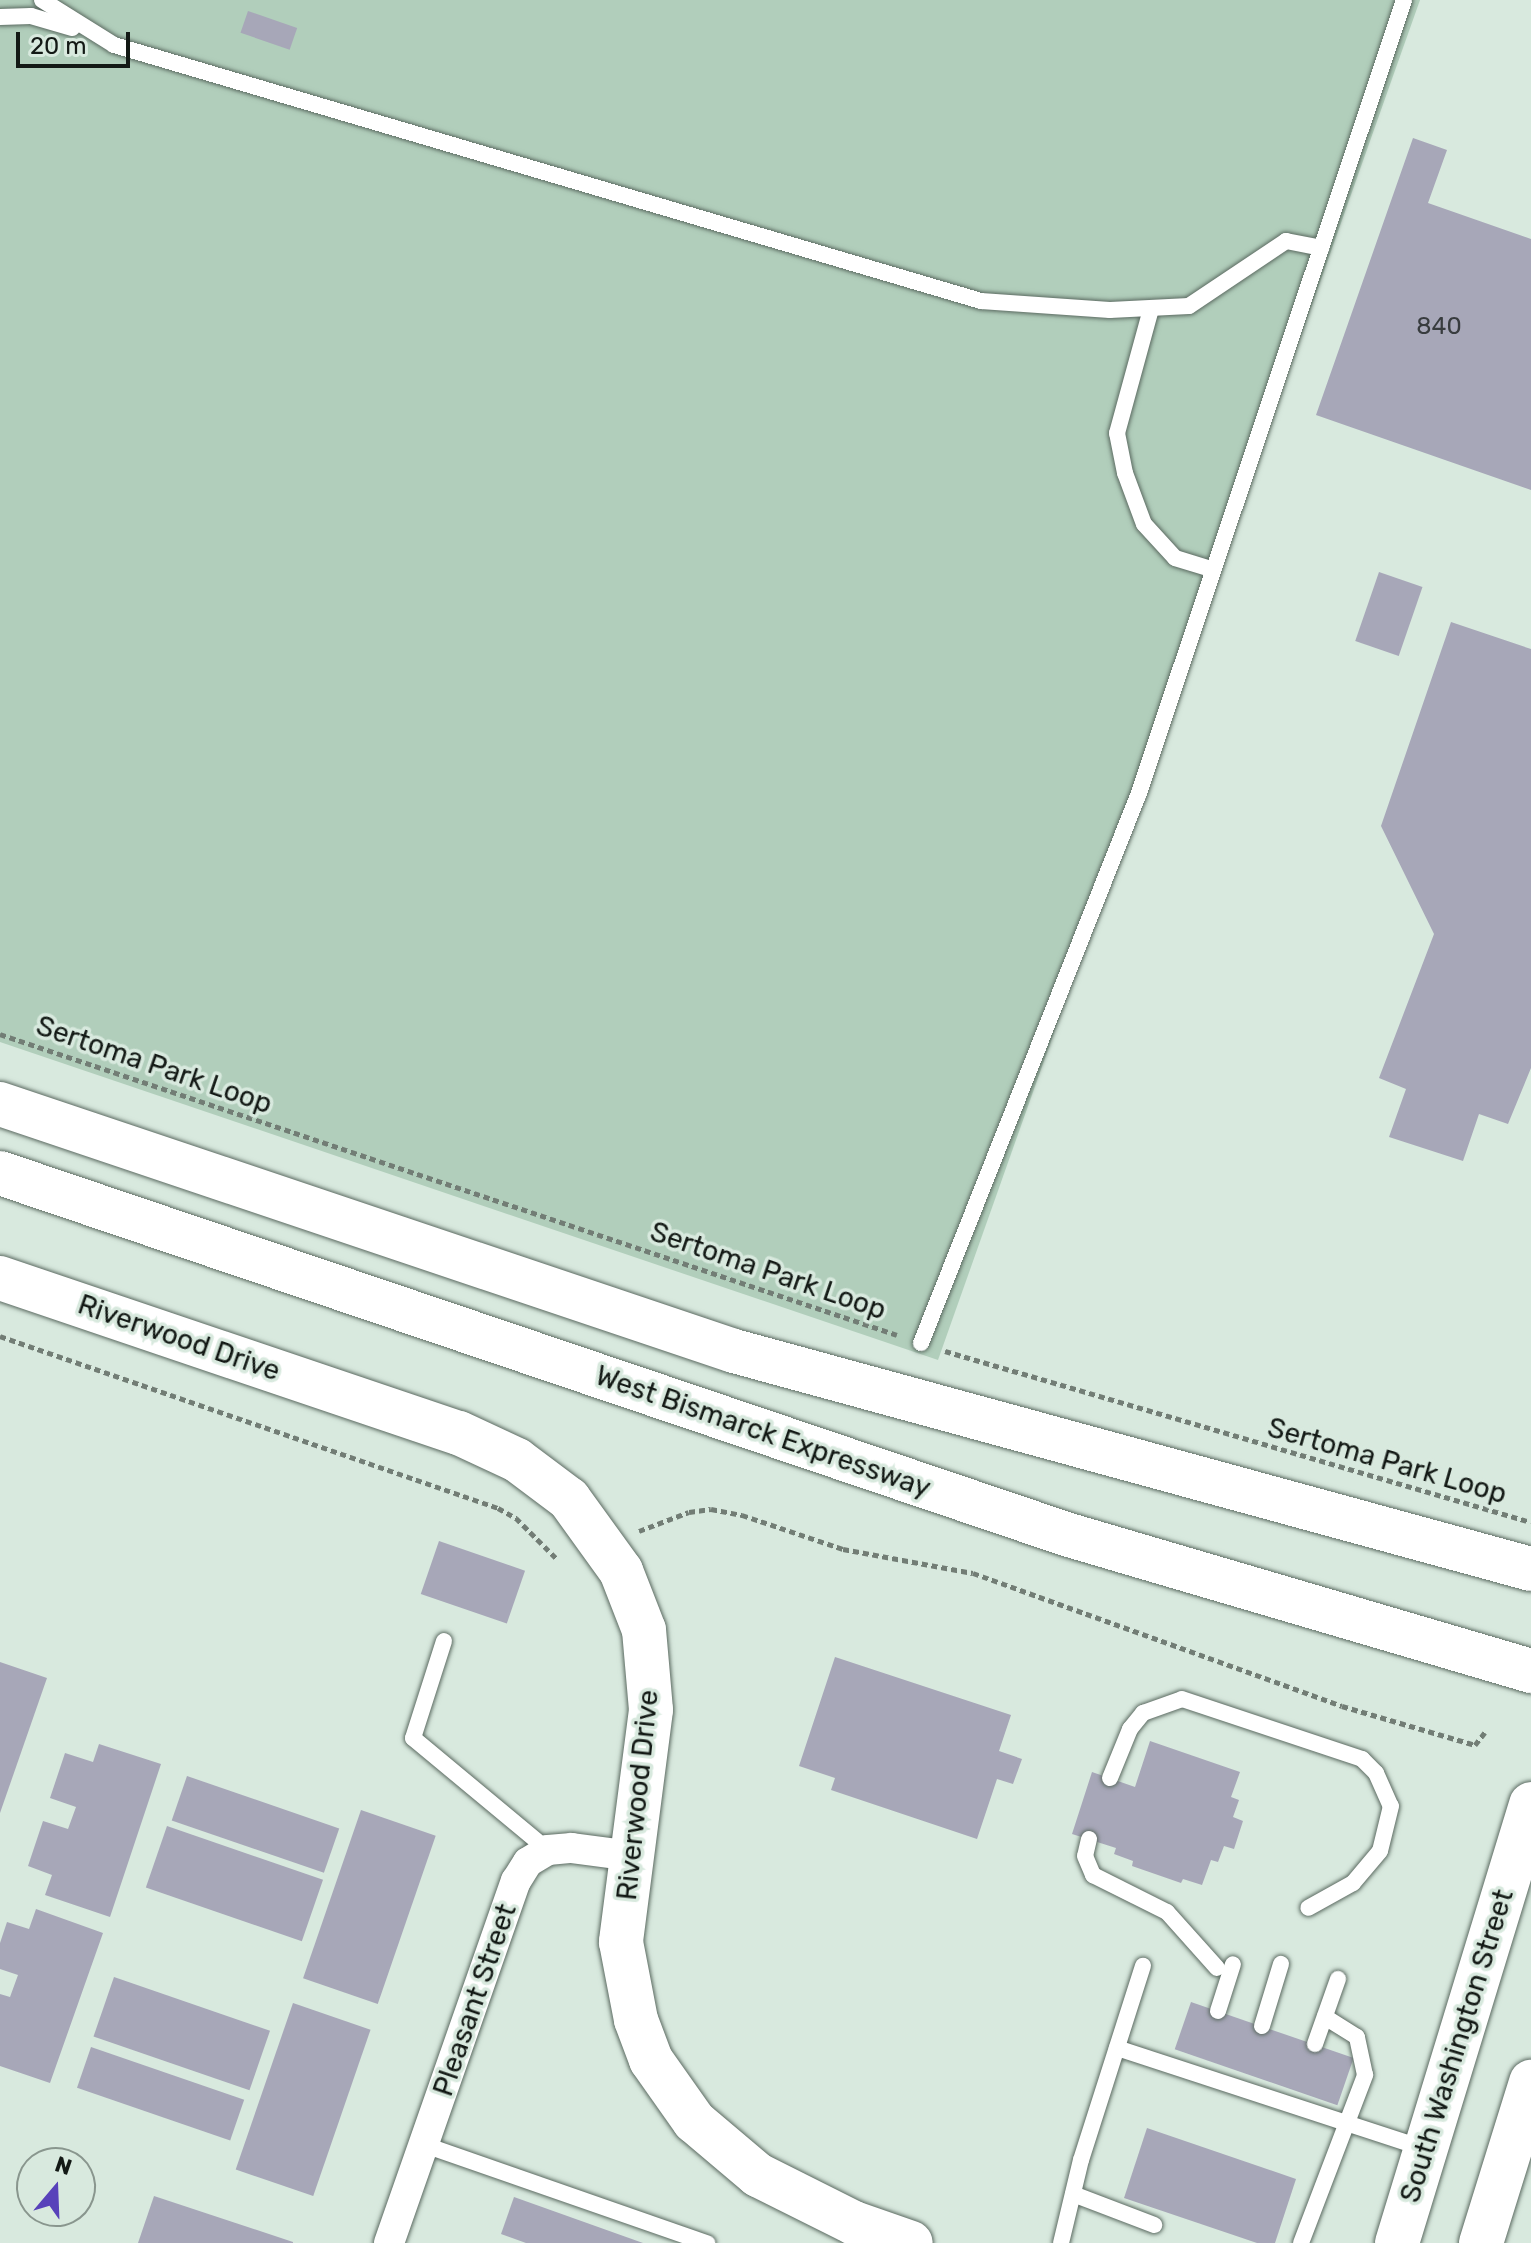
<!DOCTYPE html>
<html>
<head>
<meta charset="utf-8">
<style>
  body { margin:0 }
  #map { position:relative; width:1531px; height:2243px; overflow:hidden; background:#d8e9de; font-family:Rubik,sans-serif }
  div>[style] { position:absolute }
  .green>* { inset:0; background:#b1cebb }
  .building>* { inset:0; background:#a7a7b8; transform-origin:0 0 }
  .path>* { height:5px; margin-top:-2.5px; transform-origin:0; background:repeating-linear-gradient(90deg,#727d75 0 6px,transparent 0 10px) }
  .roads { filter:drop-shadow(0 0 2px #5b6a61) drop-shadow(0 0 2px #5b6a61) }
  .lane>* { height:16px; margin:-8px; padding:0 8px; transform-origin:8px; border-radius:8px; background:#fff }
  .street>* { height:30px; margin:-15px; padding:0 15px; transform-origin:15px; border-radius:15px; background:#fff }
  .secondary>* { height:44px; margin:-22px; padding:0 22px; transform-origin:22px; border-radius:22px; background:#fff }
  .highway>* { height:44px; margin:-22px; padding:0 22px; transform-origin:22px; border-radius:22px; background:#fff }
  span { translate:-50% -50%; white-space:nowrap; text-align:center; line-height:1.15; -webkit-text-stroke:7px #d8e9de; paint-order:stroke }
  .number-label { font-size:24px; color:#383c3e }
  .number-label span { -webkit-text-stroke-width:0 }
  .street-label { font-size:28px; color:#131915 }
  .north { position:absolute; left:16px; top:2147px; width:80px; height:80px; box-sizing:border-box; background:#d8e9de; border:2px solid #89968e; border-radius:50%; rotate:19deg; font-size:22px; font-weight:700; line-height:32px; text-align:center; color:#131915 }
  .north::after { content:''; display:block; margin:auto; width:28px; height:36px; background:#5842ba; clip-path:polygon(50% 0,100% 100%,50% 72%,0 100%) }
  .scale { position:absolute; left:16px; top:32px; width:114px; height:36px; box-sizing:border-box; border:4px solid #131915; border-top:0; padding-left:10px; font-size:24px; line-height:28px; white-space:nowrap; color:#131915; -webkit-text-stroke:6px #d8e9de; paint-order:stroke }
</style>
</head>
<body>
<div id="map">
  <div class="green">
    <div style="clip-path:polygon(0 0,1420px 0,938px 1360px,0 1042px)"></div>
  </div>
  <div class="building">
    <div style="left:248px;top:11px;width:52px;height:23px;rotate:19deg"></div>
    <div style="clip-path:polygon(1413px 138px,1447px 150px,1428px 203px,1531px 239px,1531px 490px,1316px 415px)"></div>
    <div style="left:1379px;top:572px;width:46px;height:73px;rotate:19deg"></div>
    <div style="clip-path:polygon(1451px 622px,1531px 649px,1531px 1068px,1508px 1124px,1479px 1114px,1463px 1161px,1389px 1137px,1406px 1089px,1379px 1078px,1434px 934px,1381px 826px)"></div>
    <div style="left:439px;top:1541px;width:91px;height:56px;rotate:19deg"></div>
    <div style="clip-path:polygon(835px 1657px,1011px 1715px,999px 1751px,1022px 1759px,1013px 1784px,997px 1779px,977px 1839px,831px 1790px,835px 1778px,799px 1766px)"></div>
    <div style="clip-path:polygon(0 1662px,47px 1678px,0 1813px)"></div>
    <div style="clip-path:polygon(1150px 1741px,1240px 1772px,1231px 1797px,1239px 1800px,1233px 1817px,1243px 1821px,1234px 1849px,1224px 1846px,1218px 1862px,1211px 1860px,1202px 1885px,1183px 1879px,1181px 1883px,1132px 1866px,1133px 1861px,1114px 1854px,1116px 1848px,1072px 1834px,1092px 1772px,1135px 1787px)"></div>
    <div style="clip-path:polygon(99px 1744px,161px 1764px,110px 1917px,45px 1895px,52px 1875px,28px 1866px,43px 1821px,68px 1829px,76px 1807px,50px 1798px,65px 1753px,93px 1762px)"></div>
    <div style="left:187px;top:1776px;width:161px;height:47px;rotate:19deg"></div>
    <div style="left:361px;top:1810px;width:79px;height:178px;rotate:19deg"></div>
    <div style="left:167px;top:1826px;width:165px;height:65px;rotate:19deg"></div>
    <div style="clip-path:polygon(36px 1909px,103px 1933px,50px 2083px,0 2066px,0 1994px,10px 1997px,18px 1975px,0 1969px,0 1943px,7px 1922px,29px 1929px)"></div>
    <div style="left:114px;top:1977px;width:165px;height:63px;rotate:19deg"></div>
    <div style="left:1191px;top:2002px;width:172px;height:50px;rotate:19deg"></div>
    <div style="left:293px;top:2003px;width:82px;height:176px;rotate:19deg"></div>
    <div style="left:91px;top:2047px;width:162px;height:43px;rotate:19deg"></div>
    <div style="clip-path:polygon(1147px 2128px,1296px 2179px,1275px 2243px,1257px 2243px,1124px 2198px)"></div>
    <div style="clip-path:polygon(154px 2196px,293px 2242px,293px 2243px,138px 2243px)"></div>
    <div style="clip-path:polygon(514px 2197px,643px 2243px,526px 2243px,501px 2234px)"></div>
  </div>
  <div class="path">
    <div style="left:0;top:1034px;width:946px;rotate:18.55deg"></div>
    <div style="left:0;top:1336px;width:527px;rotate:19.05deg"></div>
    <div style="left:498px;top:1508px;width:21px;rotate:29deg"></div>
    <div style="left:516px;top:1518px;width:59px;rotate:45deg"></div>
    <div style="left:945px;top:1351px;width:610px;rotate:16.27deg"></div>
    <div style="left:639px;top:1531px;width:53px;rotate:-20.8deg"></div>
    <div style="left:689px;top:1512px;width:22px;rotate:-8deg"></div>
    <div style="left:711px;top:1509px;width:32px;rotate:11deg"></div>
    <div style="left:742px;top:1515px;width:107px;rotate:18.6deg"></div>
    <div style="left:843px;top:1549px;width:132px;rotate:10.5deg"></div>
    <div style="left:973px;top:1573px;width:392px;rotate:19.8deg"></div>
    <div style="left:1342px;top:1706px;width:139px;rotate:16.3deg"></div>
    <div style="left:1475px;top:1745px;width:16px;rotate:-52deg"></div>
  </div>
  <div class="roads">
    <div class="lane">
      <div style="left:42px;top:0;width:85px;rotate:32deg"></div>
      <div style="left:114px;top:45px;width:904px;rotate:16.45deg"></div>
      <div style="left:981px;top:301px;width:129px;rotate:4deg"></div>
      <div style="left:1110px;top:310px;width:79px;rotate:-2.9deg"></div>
      <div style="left:1189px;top:306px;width:117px;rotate:-33.8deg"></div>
      <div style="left:1286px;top:241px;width:36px;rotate:11deg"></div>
      <div style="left:0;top:17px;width:31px;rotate:-2deg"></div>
      <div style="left:31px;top:16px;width:43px;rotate:16.3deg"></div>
      <div style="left:1151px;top:309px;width:129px;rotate:105.3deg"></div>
      <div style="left:1117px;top:433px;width:41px;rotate:78.7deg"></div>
      <div style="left:1125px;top:473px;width:54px;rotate:69.6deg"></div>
      <div style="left:1144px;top:524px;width:46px;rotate:47.6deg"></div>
      <div style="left:1175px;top:558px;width:38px;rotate:17deg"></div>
      <div style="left:921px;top:1343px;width:592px;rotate:-68.38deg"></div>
      <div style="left:1139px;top:793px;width:836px;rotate:-71.52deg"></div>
      <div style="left:444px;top:1641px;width:102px;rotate:107.7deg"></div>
      <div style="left:413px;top:1738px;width:175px;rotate:39.7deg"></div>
      <div style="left:1110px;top:1778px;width:53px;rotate:-67.8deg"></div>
      <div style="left:1130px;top:1729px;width:21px;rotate:-51deg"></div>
      <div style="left:1143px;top:1713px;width:41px;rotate:-19.7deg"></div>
      <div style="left:1182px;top:1699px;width:190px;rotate:18.4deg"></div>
      <div style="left:1362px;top:1759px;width:20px;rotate:45deg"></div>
      <div style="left:1376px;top:1773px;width:36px;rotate:66deg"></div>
      <div style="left:1391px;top:1806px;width:46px;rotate:103.7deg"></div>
      <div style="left:1380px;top:1851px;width:42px;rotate:130.2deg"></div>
      <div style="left:1353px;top:1883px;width:51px;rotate:150.9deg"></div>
      <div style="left:1089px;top:1839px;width:17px;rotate:103deg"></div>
      <div style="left:1085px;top:1856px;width:21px;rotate:67deg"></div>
      <div style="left:1093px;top:1875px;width:83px;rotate:26.6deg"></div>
      <div style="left:1167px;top:1912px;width:75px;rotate:48.2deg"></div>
      <div style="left:1218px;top:2011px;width:49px;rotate:-72.3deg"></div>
      <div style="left:1262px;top:2026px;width:65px;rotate:-73deg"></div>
      <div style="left:1315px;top:2044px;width:69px;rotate:-70.5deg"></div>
      <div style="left:1117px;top:2048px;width:322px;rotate:18.1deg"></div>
      <div style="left:425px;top:2145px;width:299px;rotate:19.2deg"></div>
      <div style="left:1073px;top:2194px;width:87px;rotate:20.9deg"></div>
      <div style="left:1061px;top:2243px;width:85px;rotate:-76.5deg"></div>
      <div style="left:1081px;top:2160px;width:204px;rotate:-72.3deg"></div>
      <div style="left:1301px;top:2243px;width:180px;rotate:-69.1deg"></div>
      <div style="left:1365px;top:2075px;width:39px;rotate:-102deg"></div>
      <div style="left:1357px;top:2037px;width:38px;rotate:-148deg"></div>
    </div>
    <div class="street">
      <div style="left:389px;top:2243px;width:384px;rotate:-70.7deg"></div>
      <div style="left:516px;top:1881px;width:22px;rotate:-58deg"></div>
      <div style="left:528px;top:1862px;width:23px;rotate:-31deg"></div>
      <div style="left:548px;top:1850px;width:24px;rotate:-5deg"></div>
      <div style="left:572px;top:1848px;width:62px;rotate:7.5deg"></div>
    </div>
    <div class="secondary">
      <div style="left:0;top:1278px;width:484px;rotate:18.7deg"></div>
      <div style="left:459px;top:1433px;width:64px;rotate:25deg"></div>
      <div style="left:517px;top:1460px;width:65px;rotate:36.9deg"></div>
      <div style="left:569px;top:1499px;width:89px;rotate:54.2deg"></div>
      <div style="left:621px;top:1571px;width:63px;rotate:68.7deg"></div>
      <div style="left:644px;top:1630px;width:80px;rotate:85deg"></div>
      <div style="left:651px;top:1710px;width:234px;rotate:97.4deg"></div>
      <div style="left:621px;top:1942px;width:79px;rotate:79.1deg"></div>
      <div style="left:636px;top:2020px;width:43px;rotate:69.4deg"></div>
      <div style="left:651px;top:2060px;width:75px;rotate:54.8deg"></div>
      <div style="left:694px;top:2121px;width:84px;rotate:40.2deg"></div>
      <div style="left:758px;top:2175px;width:107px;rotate:26.6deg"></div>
      <div style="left:854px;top:2223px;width:60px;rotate:19.3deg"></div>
      <div style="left:1397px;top:2243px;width:459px;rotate:-73deg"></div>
      <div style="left:1481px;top:2243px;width:169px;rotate:-72.7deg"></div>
    </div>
    <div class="highway">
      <div style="left:0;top:1104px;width:774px;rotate:18.6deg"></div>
      <div style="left:734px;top:1351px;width:826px;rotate:15.3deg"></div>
      <div style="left:0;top:1173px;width:1129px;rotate:18.71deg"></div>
      <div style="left:1069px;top:1535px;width:482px;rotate:16.4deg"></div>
    </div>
  </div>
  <div class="number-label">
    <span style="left:1439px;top:327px">840</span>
  </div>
  <div class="street-label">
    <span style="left:154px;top:1065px;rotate:19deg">Sertoma Park Loop</span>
    <span style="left:768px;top:1271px;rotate:19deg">Sertoma Park Loop</span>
    <span style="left:179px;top:1338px;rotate:19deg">Riverwood Drive</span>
    <span style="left:763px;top:1432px;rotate:19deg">West Bismarck Expressway</span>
    <span style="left:1387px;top:1461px;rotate:16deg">Sertoma Park Loop</span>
    <span style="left:638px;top:1795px;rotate:-84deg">Riverwood Drive</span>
    <span style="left:475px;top:2000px;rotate:-71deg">Pleasant Street</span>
    <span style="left:1457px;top:2046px;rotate:-73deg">South Washington Street</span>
  </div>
  <div class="north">N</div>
  <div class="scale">20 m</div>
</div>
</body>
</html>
